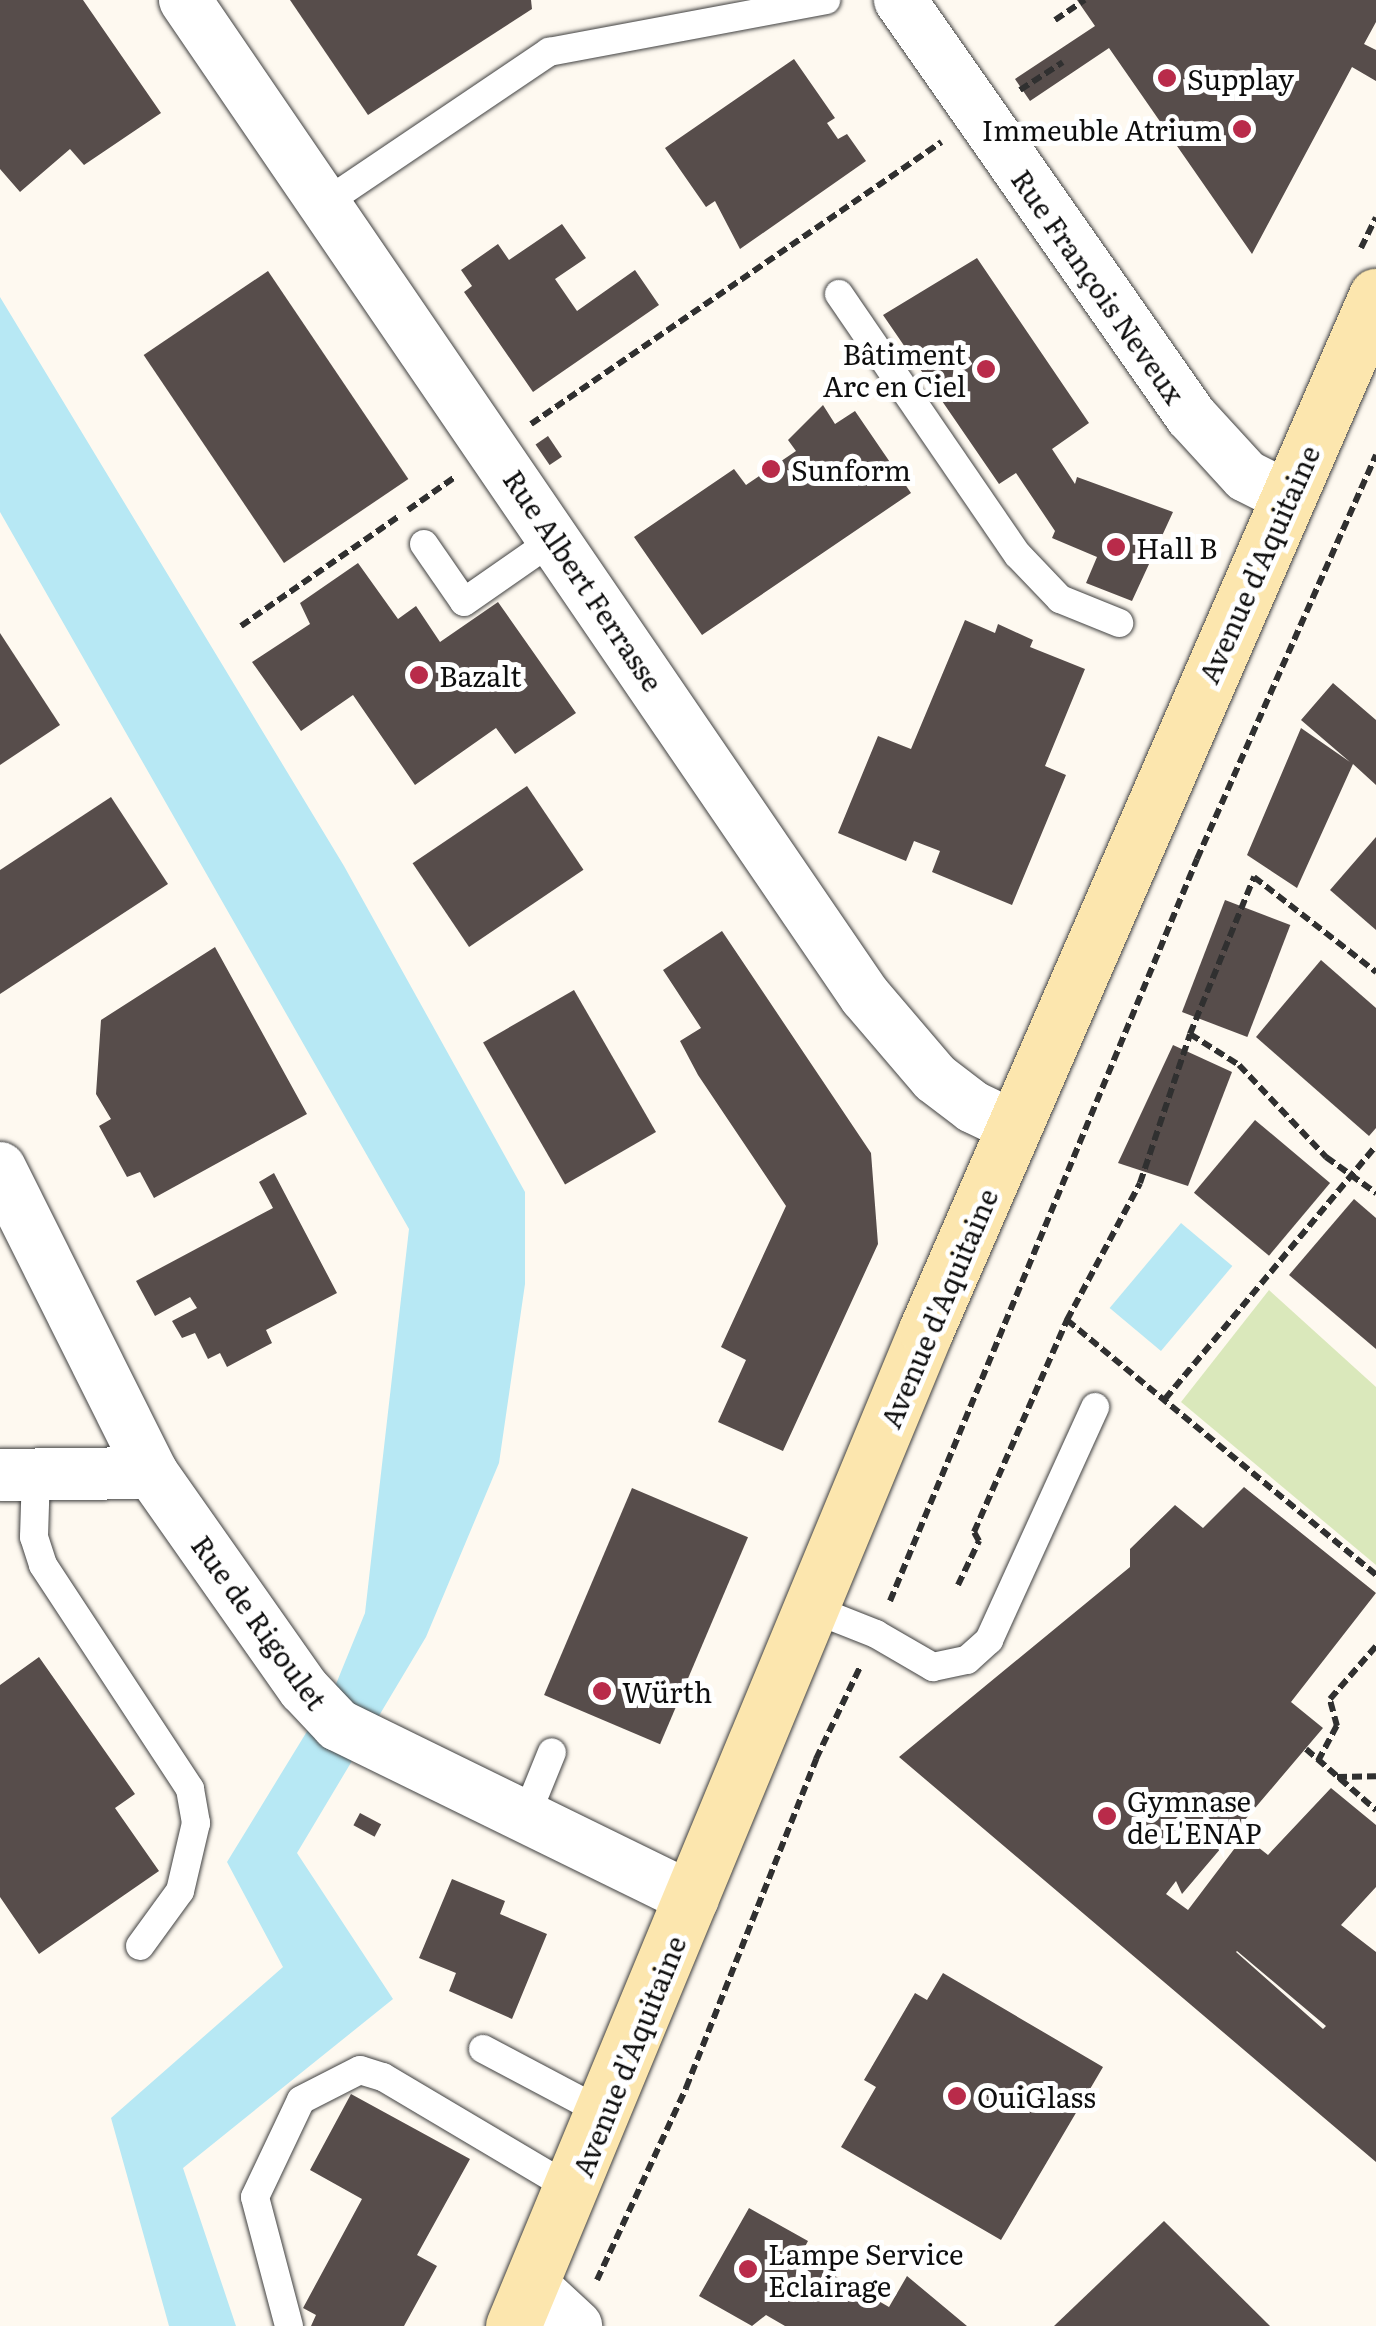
<!DOCTYPE html>
<html>
<head>
<meta charset="utf-8">
<style>
  body { margin:0 }
  #map { position:relative; width:1376px; height:2326px; overflow:hidden; background:#fef9f0; font-family:Literata,serif }
  div>[style] { position:absolute }
  .green>* { inset:0; background:#dae8bb }
  .water>* { inset:0; background:#b7e8f4; transform-origin:0 0 }
  .building>* { inset:0; background:#574d4b; transform-origin:0 0 }
  .path>* { height:6px; margin-top:-3px; transform-origin:0; background:repeating-linear-gradient(90deg,#303030 0 10px,transparent 0 15px) }
  .roads { filter:drop-shadow(0 0 2px #414141) drop-shadow(0 0 2px #414141) }
  .lane>* { height:28px; margin:-14px; padding:0 14px; transform-origin:14px; border-radius:14px; background:#fff }
  .street>* { height:52px; margin:-26px; padding:0 26px; transform-origin:26px; border-radius:26px; background:#fff }
  .secondary>* { height:55px; margin:-27.5px; padding:0 27.5px; transform-origin:27.5px; border-radius:27.5px; background:#fce6ae }
  .dots>* { width:28px; height:28px; translate:-50% -50%; box-sizing:border-box; border:5px solid #fff; border-radius:50% }
  span { translate:-50% -50%; white-space:nowrap; text-align:center; line-height:1.15; -webkit-text-stroke:10px #fff; paint-order:stroke }
  .poi-label { font-size:28px; color:#0e0e0e }
  .left { translate:0 -50%; text-align:left }
  .right { translate:-100% -50%; text-align:right }
  .street-label { font-size:28px; color:#0e0e0e }
</style>
</head>
<body>
<div id="map">
  <div class="green">
    <div style="clip-path:polygon(1269px 1290px,1376px 1387px,1376px 1565px,1181px 1402px)"></div>
  </div>
  <div class="water">
    <div style="clip-path:polygon(0 297px,344px 866px,525px 1192px,525px 1284px,499px 1463px,426px 1637px,297px 1853px,393px 1999px,183px 2168px,236px 2326px,169px 2326px,111px 2118px,283px 1967px,227px 1862px,336px 1684px,365px 1613px,409px 1229px,0 512px)"></div>
    <div style="left:1181px;top:1223px;width:67px;height:111px;rotate:40deg"></div>
  </div>
  <div class="building">
    <div style="clip-path:polygon(0 0,83px 0,161px 113px,84px 165px,70px 149px,20px 192px,0 169px)"></div>
    <div style="clip-path:polygon(290px 0,531px 0,532px 9px,368px 115px)"></div>
    <div style="clip-path:polygon(1077px 0,1376px 0,1376px 22px,1364px 44px,1376px 50px,1376px 81px,1352px 67px,1252px 254px,1109px 48px,1030px 101px,1015px 79px,1095px 26px)"></div>
    <div style="clip-path:polygon(794px 59px,835px 118px,827px 123px,838px 139px,847px 134px,866px 161px,740px 249px,715px 201px,706px 207px,665px 148px)"></div>
    <div style="clip-path:polygon(562px 224px,586px 258px,555px 279px,577px 311px,635px 270px,659px 305px,533px 392px,464px 292px,472px 286px,461px 270px,498px 244px,509px 260px)"></div>
    <div style="clip-path:polygon(977px 258px,1089px 423px,1052px 449px,1075px 484px,1077px 477px,1173px 512px,1132px 601px,1086px 583px,1097px 557px,1052px 538px,1055px 531px,1016px 473px,999px 484px,883px 315px)"></div>
    <div style="left:268px;top:271px;width:251px;height:150px;rotate:56deg"></div>
    <div style="clip-path:polygon(823px 405px,835px 424px,855px 411px,911px 493px,702px 635px,634px 537px,734px 469px,746px 485px,796px 451px,788px 440px)"></div>
    <div style="left:548px;top:436px;width:25px;height:15px;rotate:56deg"></div>
    <div style="clip-path:polygon(358px 563px,398px 619px,416px 606px,440px 642px,498px 602px,576px 713px,515px 754px,496px 728px,415px 785px,353px 695px,301px 731px,252px 662px,310px 624px,300px 603px)"></div>
    <div style="clip-path:polygon(965px 620px,995px 633px,998px 624px,1033px 640px,1030px 647px,1085px 669px,1045px 766px,1066px 775px,1012px 905px,932px 872px,940px 851px,914px 841px,906px 861px,838px 833px,878px 736px,911px 749px)"></div>
    <div style="clip-path:polygon(0 633px,60px 725px,0 765px)"></div>
    <div style="clip-path:polygon(1333px 683px,1376px 720px,1376px 785px,1353px 764px,1297px 888px,1247px 855px,1301px 728px,1350px 762px,1301px 720px)"></div>
    <div style="left:527px;top:786px;width:101px;height:138px;rotate:56deg"></div>
    <div style="clip-path:polygon(111px 797px,168px 884px,0 994px,0 870px)"></div>
    <div style="clip-path:polygon(1376px 837px,1376px 930px,1330px 890px)"></div>
    <div style="left:1225px;top:900px;width:70px;height:120px;rotate:21deg"></div>
    <div style="clip-path:polygon(722px 931px,871px 1153px,878px 1244px,783px 1451px,718px 1422px,746px 1360px,721px 1347px,786px 1206px,698px 1075px,680px 1041px,701px 1028px,663px 970px)"></div>
    <div style="clip-path:polygon(215px 947px,307px 1114px,154px 1198px,140px 1172px,127px 1177px,99px 1126px,111px 1119px,96px 1094px,101px 1020px)"></div>
    <div style="clip-path:polygon(1321px 960px,1376px 1008px,1376px 1128px,1369px 1136px,1256px 1037px)"></div>
    <div style="left:574px;top:990px;width:164px;height:105px;rotate:60deg"></div>
    <div style="clip-path:polygon(1173px 1045px,1232px 1072px,1188px 1186px,1118px 1163px)"></div>
    <div style="left:1255px;top:1120px;width:98px;height:95px;rotate:40deg"></div>
    <div style="clip-path:polygon(274px 1173px,337px 1293px,266px 1330px,272px 1343px,227px 1367px,220px 1353px,208px 1359px,195px 1333px,182px 1338px,172px 1321px,197px 1308px,190px 1297px,155px 1316px,136px 1281px,273px 1208px,259px 1182px)"></div>
    <div style="clip-path:polygon(1354px 1199px,1376px 1218px,1376px 1349px,1289px 1275px)"></div>
    <div style="clip-path:polygon(evenodd,1244px 1487px,1376px 1593px,1291px 1702px,1323px 1728px,1182px 1894px,1176px 1881px,1166px 1894px,1188px 1910px,1244px 1836px,1268px 1855px,1331px 1788px,1376px 1825px,1376px 1887px,1341px 1925px,1376px 1952px,1376px 2162px,899px 1757px,1130px 1567px,1130px 1549px,1175px 1505px,1203px 1528px,1244px 1487px,1237px 1951px,1326px 2026px,1323px 2029px,1236px 1952px,1237px 1951px)"></div>
    <div style="left:632px;top:1488px;width:126px;height:225px;rotate:23deg"></div>
    <div style="clip-path:polygon(39px 1657px,135px 1794px,115px 1808px,159px 1871px,39px 1954px,0 1897px,0 1685px)"></div>
    <div style="left:360px;top:1813px;width:24px;height:14px;rotate:28deg"></div>
    <div style="clip-path:polygon(452px 1879px,505px 1901px,500px 1914px,547px 1934px,512px 2019px,449px 1991px,456px 1973px,419px 1958px)"></div>
    <div style="clip-path:polygon(943px 1973px,1103px 2067px,1001px 2240px,841px 2147px,876px 2087px,864px 2080px,915px 1993px,927px 2000px)"></div>
    <div style="clip-path:polygon(351px 2094px,470px 2159px,417px 2255px,437px 2266px,404px 2326px,311px 2326px,316px 2315px,303px 2308px,362px 2199px,310px 2170px)"></div>
    <div style="clip-path:polygon(749px 2208px,808px 2241px,800px 2256px,889px 2307px,907px 2276px,967px 2326px,785px 2326px,766px 2315px,752px 2326px,699px 2296px)"></div>
    <div style="clip-path:polygon(1164px 2221px,1270px 2326px,1054px 2326px)"></div>
  </div>
  <div class="path">
    <div style="left:1055px;top:20px;width:36px;rotate:-34deg"></div>
    <div style="left:1020px;top:90px;width:51px;rotate:-33.1deg"></div>
    <div style="left:1361px;top:248px;width:34px;rotate:-64deg"></div>
    <div style="left:531px;top:424px;width:498px;rotate:-34.5deg"></div>
    <div style="left:408px;top:510px;width:57px;rotate:-35.1deg"></div>
    <div style="left:241px;top:626px;width:191px;rotate:-34.8deg"></div>
    <div style="left:1190px;top:1034px;width:58px;rotate:32.3deg"></div>
    <div style="left:1239px;top:1065px;width:127px;rotate:46.6deg"></div>
    <div style="left:1326px;top:1157px;width:62px;rotate:35.8deg"></div>
    <div style="left:1067px;top:1320px;width:155px;rotate:-61.9deg"></div>
    <div style="left:1140px;top:1183px;width:157px;rotate:-71.4deg"></div>
    <div style="left:1190px;top:1034px;width:170px;rotate:-67.8deg"></div>
    <div style="left:1254px;top:877px;width:155px;rotate:37.9deg"></div>
    <div style="left:1165px;top:1399px;width:329px;rotate:-50.2deg"></div>
    <div style="left:958px;top:1585px;width:49px;rotate:-64.5deg"></div>
    <div style="left:979px;top:1541px;width:10px;rotate:-119deg"></div>
    <div style="left:974px;top:1532px;width:232px;rotate:-66.3deg"></div>
    <div style="left:1067px;top:1320px;width:401px;rotate:39.5deg"></div>
    <div style="left:890px;top:1601px;width:803px;rotate:-67.52deg"></div>
    <div style="left:1197px;top:859px;width:442px;rotate:-66.1deg"></div>
    <div style="left:1306px;top:1749px;width:93px;rotate:41.1deg"></div>
    <div style="left:1318px;top:1761px;width:40px;rotate:-62deg"></div>
    <div style="left:1337px;top:1726px;width:28px;rotate:-105deg"></div>
    <div style="left:1330px;top:1699px;width:70px;rotate:-49deg"></div>
    <div style="left:1337px;top:1777px;width:39px;rotate:-1deg"></div>
    <div style="left:597px;top:2280px;width:212px;rotate:-65.1deg"></div>
    <div style="left:686px;top:2088px;width:354px;rotate:-68.4deg"></div>
    <div style="left:816px;top:1759px;width:102px;rotate:-64.4deg"></div>
  </div>
  <div class="roads">
    <div class="lane">
      <div style="left:328px;top:201px;width:267px;rotate:-34deg"></div>
      <div style="left:549px;top:52px;width:282px;rotate:-10.6deg"></div>
      <div style="left:839px;top:294px;width:316px;rotate:55.6deg"></div>
      <div style="left:1018px;top:555px;width:61px;rotate:46.3deg"></div>
      <div style="left:1060px;top:599px;width:64px;rotate:22.1deg"></div>
      <div style="left:424px;top:544px;width:70px;rotate:55.4deg"></div>
      <div style="left:464px;top:602px;width:112px;rotate:-34.8deg"></div>
      <div style="left:36px;top:1473px;width:64px;rotate:91.8deg"></div>
      <div style="left:34px;top:1537px;width:29px;rotate:72deg"></div>
      <div style="left:43px;top:1565px;width:268px;rotate:56.7deg"></div>
      <div style="left:190px;top:1789px;width:35px;rotate:80deg"></div>
      <div style="left:196px;top:1823px;width:70px;rotate:103.2deg"></div>
      <div style="left:180px;top:1891px;width:68px;rotate:126deg"></div>
      <div style="left:813px;top:1609px;width:68px;rotate:21.6deg"></div>
      <div style="left:876px;top:1634px;width:66px;rotate:30.1deg"></div>
      <div style="left:933px;top:1667px;width:35px;rotate:-12deg"></div>
      <div style="left:967px;top:1660px;width:30px;rotate:-42deg"></div>
      <div style="left:989px;top:1640px;width:256px;rotate:-65.5deg"></div>
      <div style="left:524px;top:1821px;width:74px;rotate:-67.9deg"></div>
      <div style="left:483px;top:2049px;width:137px;rotate:27.9deg"></div>
      <div style="left:289px;top:2326px;width:133px;rotate:-104.8deg"></div>
      <div style="left:255px;top:2197px;width:107px;rotate:-64.6deg"></div>
      <div style="left:301px;top:2100px;width:66px;rotate:-27deg"></div>
      <div style="left:360px;top:2070px;width:24px;rotate:17deg"></div>
      <div style="left:383px;top:2077px;width:221px;rotate:30.7deg"></div>
    </div>
    <div class="street">
      <div style="left:185px;top:0;width:1206px;rotate:55.68deg"></div>
      <div style="left:865px;top:996px;width:108px;rotate:49.5deg"></div>
      <div style="left:935px;top:1078px;width:48px;rotate:37.3deg"></div>
      <div style="left:973px;top:1107px;width:47px;rotate:25.5deg"></div>
      <div style="left:900px;top:0;width:508px;rotate:55.03deg"></div>
      <div style="left:1191px;top:416px;width:81px;rotate:47.5deg"></div>
      <div style="left:1246px;top:476px;width:49px;rotate:26.6deg"></div>
      <div style="left:0;top:1168px;width:341px;rotate:63.5deg"></div>
      <div style="left:152px;top:1473px;width:264px;rotate:54.9deg"></div>
      <div style="left:304px;top:1689px;width:50px;rotate:46.6deg"></div>
      <div style="left:338px;top:1725px;width:395px;rotate:26.1deg"></div>
      <div style="left:0;top:1475px;width:152px;rotate:-0.8deg"></div>
      <div style="left:533px;top:2286px;width:59px;rotate:42.9deg"></div>
    </div>
    <div class="secondary">
      <div style="left:513px;top:2326px;width:1078px;rotate:-67.48deg"></div>
      <div style="left:926px;top:1330px;width:1128px;rotate:-66.48deg"></div>
    </div>
  </div>
  <div class="dots">
    <div style="left:1167px;top:78px;background:#b92b4a"></div>
    <div style="left:1242px;top:129px;background:#b92b4a"></div>
    <div style="left:986px;top:369px;background:#b92b4a"></div>
    <div style="left:771px;top:469px;background:#b92b4a"></div>
    <div style="left:1116px;top:547px;background:#b92b4a"></div>
    <div style="left:419px;top:675px;background:#b92b4a"></div>
    <div style="left:602px;top:1691px;background:#b92b4a"></div>
    <div style="left:1107px;top:1816px;background:#b92b4a"></div>
    <div style="left:957px;top:2096px;background:#b92b4a"></div>
    <div style="left:748px;top:2269px;background:#b92b4a"></div>
  </div>
  <div class="poi-label">
    <span class="left" style="left:1187px;top:78px">Supplay</span>
    <span class="right" style="left:1222px;top:129px">Immeuble Atrium</span>
    <span class="right" style="left:966px;top:369px">Bâtiment<br>Arc en Ciel</span>
    <span class="left" style="left:791px;top:469px">Sunform</span>
    <span class="left" style="left:1136px;top:547px">Hall B</span>
    <span class="left" style="left:439px;top:675px">Bazalt</span>
    <span class="left" style="left:622px;top:1691px">Würth</span>
    <span class="left" style="left:1127px;top:1816px">Gymnase<br>de L'ENAP</span>
    <span class="left" style="left:977px;top:2096px">OuiGlass</span>
    <span class="left" style="left:768px;top:2269px">Lampe Service<br>Eclairage</span>
  </div>
  <div class="street-label">
    <span style="left:1099px;top:286px;rotate:55deg">Rue François Neveux</span>
    <span style="left:1258px;top:564px;rotate:-66deg">Avenue d'Aquitaine</span>
    <span style="left:584px;top:580px;rotate:56deg">Rue Albert Ferrasse</span>
    <span style="left:938px;top:1308px;rotate:-67deg">Avenue d'Aquitaine</span>
    <span style="left:260px;top:1622px;rotate:54deg">Rue de Rigoulet</span>
    <span style="left:628px;top:2056px;rotate:-68deg">Avenue d'Aquitaine</span>
  </div>
</div>
</body>
</html>
